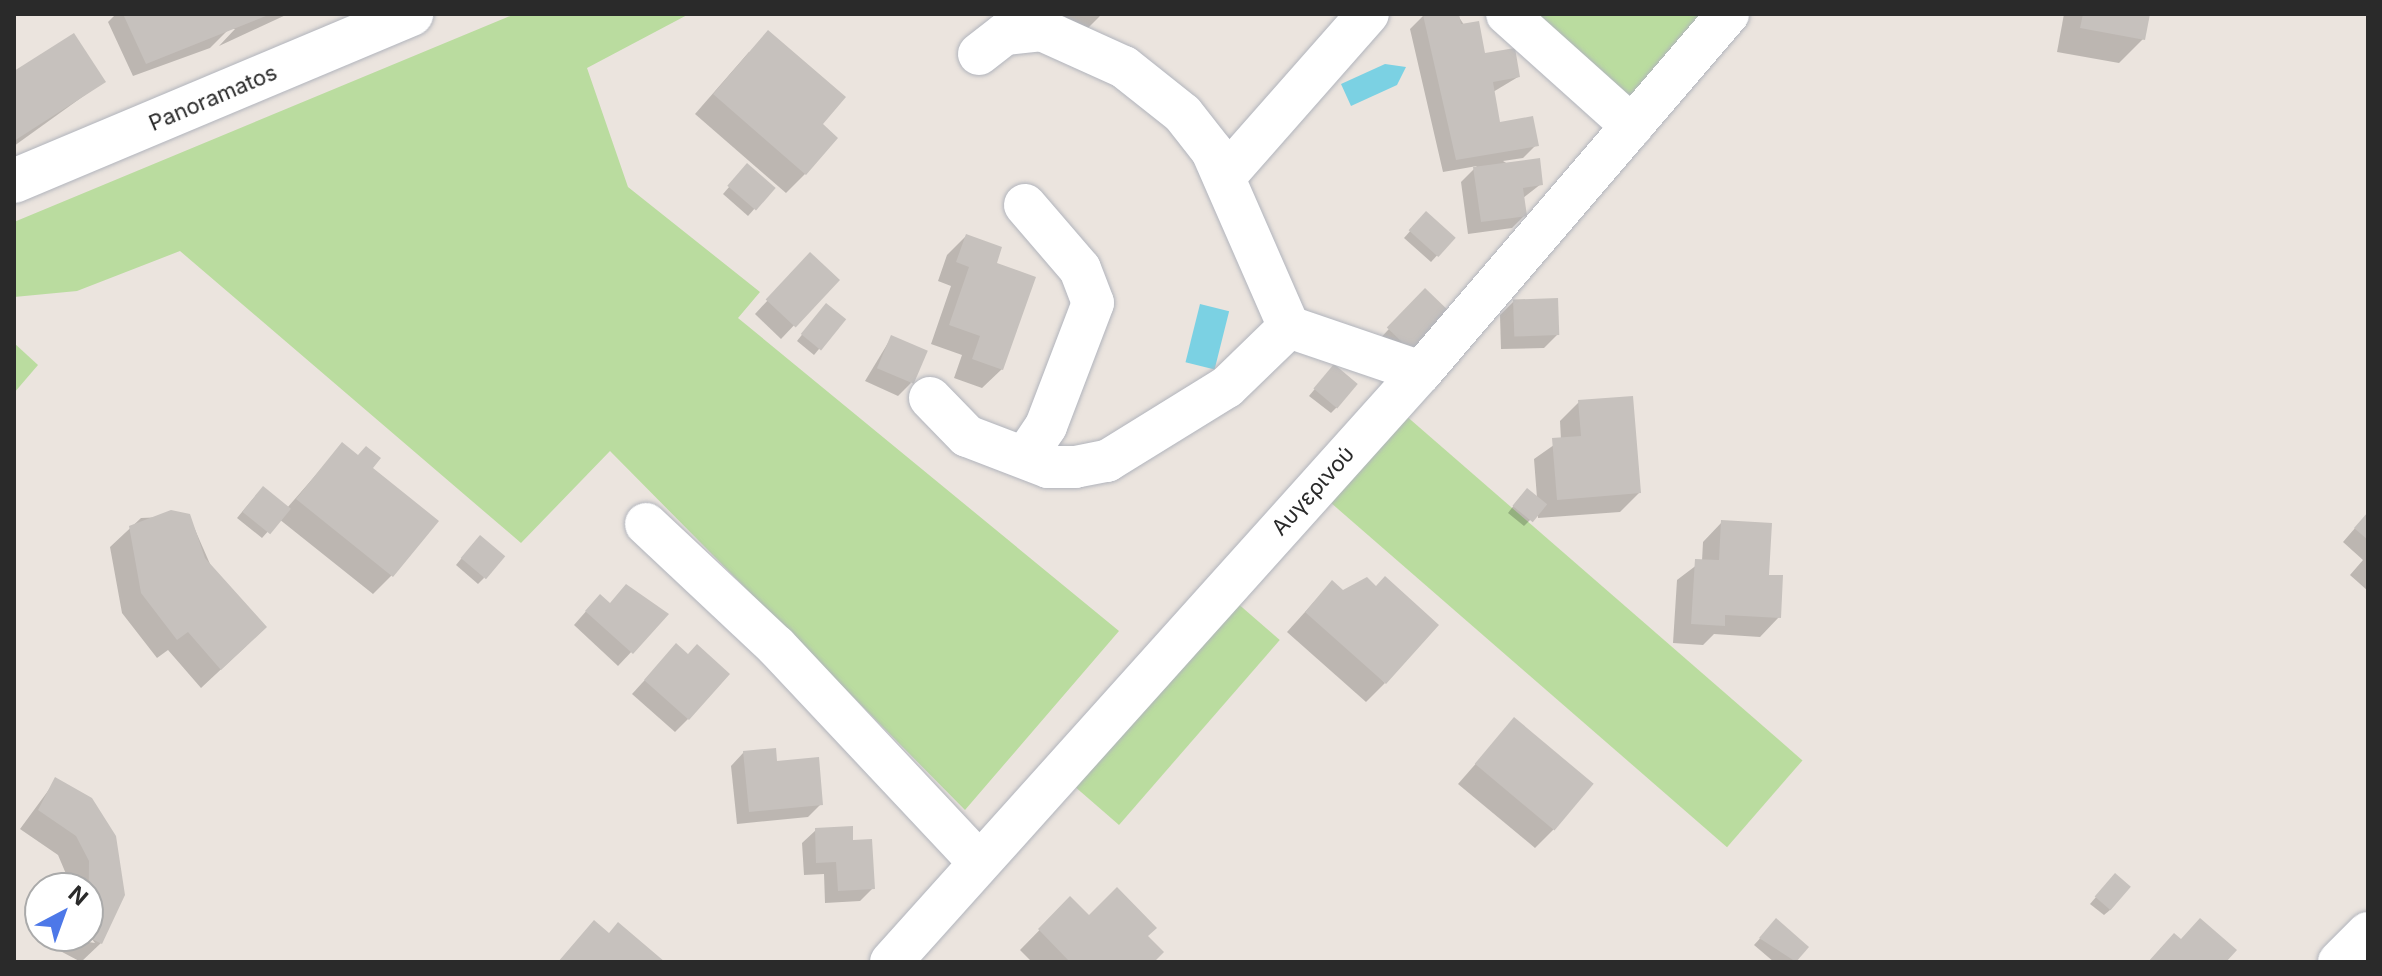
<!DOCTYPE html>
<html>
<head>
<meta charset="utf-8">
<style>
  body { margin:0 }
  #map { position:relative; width:2382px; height:976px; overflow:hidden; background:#ebe4de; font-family:Inter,sans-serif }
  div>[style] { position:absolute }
  .green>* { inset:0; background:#badc9f; transform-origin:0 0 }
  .water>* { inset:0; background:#7bd1e3; transform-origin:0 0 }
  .shadow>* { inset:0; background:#0003 }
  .building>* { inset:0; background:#c6c1bd; transform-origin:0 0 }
  .roads { filter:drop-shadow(0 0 2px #b1b4bc) drop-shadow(0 0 2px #b1b4bc) }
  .minor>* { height:42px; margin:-21px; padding:0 21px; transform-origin:21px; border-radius:21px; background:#fff }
  .secondary>* { height:44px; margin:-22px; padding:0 22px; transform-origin:22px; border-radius:22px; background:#fff }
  span { translate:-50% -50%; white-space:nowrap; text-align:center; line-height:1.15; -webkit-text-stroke:6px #fff; paint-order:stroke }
  .street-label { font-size:22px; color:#2a2a2a }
  .frame { position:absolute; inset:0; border:16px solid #2a2a2a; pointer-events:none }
  .north { position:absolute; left:24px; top:872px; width:80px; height:80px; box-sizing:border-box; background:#fff; border:2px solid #aaa; border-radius:50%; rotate:41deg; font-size:22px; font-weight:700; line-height:32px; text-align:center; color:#2a2a2a }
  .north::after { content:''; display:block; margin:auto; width:28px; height:36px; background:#4d78e8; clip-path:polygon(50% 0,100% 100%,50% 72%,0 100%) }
</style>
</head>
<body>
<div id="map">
  <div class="green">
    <div style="clip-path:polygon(515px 14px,689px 14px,587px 68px,628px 187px,760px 292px,738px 318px,1119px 631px,965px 810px,610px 451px,521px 543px,180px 251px,77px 291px,14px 297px,14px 222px)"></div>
    <div style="clip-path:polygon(1529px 14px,1704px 14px,1630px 101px)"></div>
    <div style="clip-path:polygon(14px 343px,38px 365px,14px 393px)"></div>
    <div style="left:1404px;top:414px;width:528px;height:115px;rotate:41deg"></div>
    <div style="left:1236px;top:602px;width:58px;height:245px;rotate:41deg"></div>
  </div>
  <div class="water">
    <div style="clip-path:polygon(1385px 64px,1406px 67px,1397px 85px,1351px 106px,1341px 84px)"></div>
    <div style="left:1200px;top:304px;width:30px;height:60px;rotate:14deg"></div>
  </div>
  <div class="shadow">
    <div style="clip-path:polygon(116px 14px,288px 14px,219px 46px,235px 29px,229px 29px,210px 48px,133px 76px,108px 22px)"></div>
    <div style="clip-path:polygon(1012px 14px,1102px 14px,1083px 33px,1064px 16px,1038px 43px)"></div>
    <div style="clip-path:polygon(1457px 14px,1484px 56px,1518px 77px,1493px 92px,1498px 124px,1536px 145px,1523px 158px,1503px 161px,1541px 184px,1523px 198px,1525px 215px,1512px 228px,1468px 234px,1461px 182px,1477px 166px,1443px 172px,1410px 29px,1423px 16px)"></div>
    <div style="clip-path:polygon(2064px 14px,2148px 14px,2143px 39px,2119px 63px,2057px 52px)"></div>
    <div style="clip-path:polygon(749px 52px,820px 125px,805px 174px,786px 193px,695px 114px)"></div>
    <div style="clip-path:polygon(14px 73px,103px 82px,14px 146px)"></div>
    <div style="clip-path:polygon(742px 172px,773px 188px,748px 216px,723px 194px)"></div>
    <div style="clip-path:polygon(1420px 220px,1453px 238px,1431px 262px,1404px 238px)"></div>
    <div style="clip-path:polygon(966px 236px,994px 264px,1002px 369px,982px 388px,954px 378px,962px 355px,931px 344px,951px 286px,938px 281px,947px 255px)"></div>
    <div style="clip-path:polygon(798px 268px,837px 280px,781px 339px,755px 314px)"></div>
    <div style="clip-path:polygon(1514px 301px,1557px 335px,1544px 348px,1501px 349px,1500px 315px)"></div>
    <div style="clip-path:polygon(1412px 304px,1416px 354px,1376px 343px)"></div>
    <div style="clip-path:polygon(820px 312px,843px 320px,814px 355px,797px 341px)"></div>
    <div style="clip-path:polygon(891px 338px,911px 383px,898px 396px,865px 381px)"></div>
    <div style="clip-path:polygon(1328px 373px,1337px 407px,1331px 413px,1309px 396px)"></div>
    <div style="clip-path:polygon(1579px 402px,1639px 493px,1620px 512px,1538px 518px,1538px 512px,1524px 526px,1508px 513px,1521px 496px,1537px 498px,1534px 459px,1561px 440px,1560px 421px)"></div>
    <div style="clip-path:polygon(342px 445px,392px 575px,373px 594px,279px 519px,262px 538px,237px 518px,257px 494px,287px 508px)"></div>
    <div style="clip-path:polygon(2368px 513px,2368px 591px,2350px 575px,2363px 560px,2343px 542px)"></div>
    <div style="clip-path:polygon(189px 516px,246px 646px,201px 688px,168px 650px,157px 658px,122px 613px,110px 547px,141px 518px)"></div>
    <div style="clip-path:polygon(1722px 522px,1767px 576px,1779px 617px,1760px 637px,1714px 634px,1703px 645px,1673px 643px,1677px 580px,1702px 561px,1703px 542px)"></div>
    <div style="clip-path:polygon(474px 543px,484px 578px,478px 584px,456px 565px)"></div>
    <div style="clip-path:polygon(1314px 602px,1385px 683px,1366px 702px,1287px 632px)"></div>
    <div style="clip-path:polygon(609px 605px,666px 615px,618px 666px,574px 625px,588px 609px)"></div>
    <div style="clip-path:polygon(688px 657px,688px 719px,675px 732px,632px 694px,664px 659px)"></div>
    <div style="clip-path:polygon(1514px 720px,1554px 829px,1535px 848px,1458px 784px)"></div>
    <div style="clip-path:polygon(744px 752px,821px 804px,808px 817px,737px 824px,731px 766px)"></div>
    <div style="clip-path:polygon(56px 780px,91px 799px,101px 943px,81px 962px,47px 944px,52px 936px,95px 943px,88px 934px,88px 888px,72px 888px,58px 855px,20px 829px)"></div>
    <div style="clip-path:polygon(816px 830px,851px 842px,873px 888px,860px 901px,825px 903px,824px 874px,804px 875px,802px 843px)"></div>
    <div style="clip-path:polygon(2109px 882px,2110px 910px,2104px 915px,2090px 904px)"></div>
    <div style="clip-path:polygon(1070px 899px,1089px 918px,1146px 936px,1152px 962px,1032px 962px,1020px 950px)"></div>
    <div style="clip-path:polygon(1776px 921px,1806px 948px,1793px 962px,1774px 962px,1754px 945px)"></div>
  </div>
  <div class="building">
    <div style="clip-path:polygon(123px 14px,271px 14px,146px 64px)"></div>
    <div style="clip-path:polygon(1459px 14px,1461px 24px,1479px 21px,1485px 53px,1515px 48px,1520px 77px,1493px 82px,1500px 122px,1533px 116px,1539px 146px,1456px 160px,1423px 15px)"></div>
    <div style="clip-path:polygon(2083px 14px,2150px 14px,2145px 40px,2080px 28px)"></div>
    <div style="clip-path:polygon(768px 30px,846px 97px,823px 124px,838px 138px,806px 175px,713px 94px)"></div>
    <div style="clip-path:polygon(74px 33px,106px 82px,14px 141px,14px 71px)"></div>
    <div style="clip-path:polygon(1540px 158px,1543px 185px,1523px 188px,1527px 216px,1481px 222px,1473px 167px)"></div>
    <div style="left:747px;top:163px;width:38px;height:30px;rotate:41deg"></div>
    <div style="left:1426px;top:211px;width:40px;height:26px;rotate:42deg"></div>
    <div style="clip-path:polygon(966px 234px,1002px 247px,997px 263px,1036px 277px,1003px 370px,972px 359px,980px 336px,949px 325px,969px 267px,956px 262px)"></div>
    <div style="left:810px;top:252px;width:41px;height:65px;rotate:43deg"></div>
    <div style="left:1425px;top:288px;width:40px;height:55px;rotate:44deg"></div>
    <div style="left:1558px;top:298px;width:37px;height:45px;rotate:88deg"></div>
    <div style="left:826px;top:303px;width:26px;height:40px;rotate:39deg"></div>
    <div style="left:891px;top:335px;width:40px;height:36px;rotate:23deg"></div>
    <div style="left:1334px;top:364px;width:31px;height:32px;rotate:40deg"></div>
    <div style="clip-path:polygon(1633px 396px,1641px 493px,1557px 500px,1552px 438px,1581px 436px,1578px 400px)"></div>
    <div style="clip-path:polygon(342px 442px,358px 455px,366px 446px,381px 458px,373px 468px,439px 521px,393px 577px,296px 499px)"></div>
    <div style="left:263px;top:486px;width:36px;height:33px;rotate:39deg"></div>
    <div style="left:1527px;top:488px;width:26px;height:23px;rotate:39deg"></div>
    <div style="clip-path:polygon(171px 510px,190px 514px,205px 558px,267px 627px,221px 670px,188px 632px,177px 640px,141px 593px,129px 526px)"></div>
    <div style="clip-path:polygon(2368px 512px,2368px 540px,2354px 528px)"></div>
    <div style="clip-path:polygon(1721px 520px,1772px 523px,1769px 575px,1783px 575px,1781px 618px,1725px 615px,1725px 626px,1691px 624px,1695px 559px,1719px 560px)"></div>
    <div style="left:480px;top:535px;width:33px;height:30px;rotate:40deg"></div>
    <div style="clip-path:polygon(1385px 576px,1439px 625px,1386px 684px,1305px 612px,1332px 580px,1343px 590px,1367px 577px,1376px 586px)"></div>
    <div style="clip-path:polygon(626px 584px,669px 614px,633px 654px,585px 611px,600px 594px,610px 603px)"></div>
    <div style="clip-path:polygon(676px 643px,688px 654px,697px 644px,730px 674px,689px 720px,644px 680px)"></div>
    <div style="left:1514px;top:717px;width:104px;height:61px;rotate:40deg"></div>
    <div style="clip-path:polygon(776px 748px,777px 761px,819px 757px,823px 805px,749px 812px,743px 751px)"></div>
    <div style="clip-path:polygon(55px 777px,92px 798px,116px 836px,125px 895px,102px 944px,88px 937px,89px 861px,76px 836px,38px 810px)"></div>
    <div style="clip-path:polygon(853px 826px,853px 840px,872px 839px,875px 889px,838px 891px,836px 862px,816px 863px,815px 828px)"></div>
    <div style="left:2115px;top:873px;width:21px;height:31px;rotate:41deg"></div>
    <div style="clip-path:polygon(1117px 887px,1157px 928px,1148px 936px,1164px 952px,1154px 962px,1070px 962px,1038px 929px,1070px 896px,1089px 915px)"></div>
    <div style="clip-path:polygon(1776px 918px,1809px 947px,1796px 962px,1759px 938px)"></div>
    <div style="clip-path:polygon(2200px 918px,2237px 950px,2226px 962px,2148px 962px,2174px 933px,2181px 939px)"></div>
    <div style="clip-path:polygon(594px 920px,609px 933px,618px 922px,665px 962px,558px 962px)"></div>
  </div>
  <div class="roads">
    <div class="minor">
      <div style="left:1507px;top:14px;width:168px;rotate:41.9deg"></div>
      <div style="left:979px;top:54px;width:33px;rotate:-38deg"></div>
      <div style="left:1005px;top:34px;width:37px;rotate:-6deg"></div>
      <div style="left:1042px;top:30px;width:90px;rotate:24.3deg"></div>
      <div style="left:1124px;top:67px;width:75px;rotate:38.5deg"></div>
      <div style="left:1183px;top:114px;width:47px;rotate:51.9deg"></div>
      <div style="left:1212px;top:151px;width:192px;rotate:66.4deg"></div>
      <div style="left:1225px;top:176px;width:216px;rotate:-48.6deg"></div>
      <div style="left:1025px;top:205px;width:84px;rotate:49.3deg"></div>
      <div style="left:1080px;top:269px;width:36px;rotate:69deg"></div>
      <div style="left:1093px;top:303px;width:132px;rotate:110.9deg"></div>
      <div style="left:1046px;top:426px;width:34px;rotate:124deg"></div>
      <div style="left:930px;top:398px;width:53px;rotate:45.8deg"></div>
      <div style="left:967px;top:436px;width:87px;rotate:20.9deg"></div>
      <div style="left:1048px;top:467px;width:27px"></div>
      <div style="left:1075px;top:467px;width:33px;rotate:-11deg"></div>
      <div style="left:1107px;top:461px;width:141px;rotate:-31.7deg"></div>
      <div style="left:1227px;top:387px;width:86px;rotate:-44.1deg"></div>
      <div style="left:1289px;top:327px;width:139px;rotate:18.8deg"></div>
      <div style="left:646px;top:524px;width:178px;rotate:43.2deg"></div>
      <div style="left:776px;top:646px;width:295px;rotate:46.8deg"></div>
      <div style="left:891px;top:962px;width:793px;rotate:-48.07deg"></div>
      <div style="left:1421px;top:372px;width:472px;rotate:-49.4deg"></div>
      <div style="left:2339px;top:962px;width:41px;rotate:-45deg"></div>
    </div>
    <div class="secondary">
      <div style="left:14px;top:181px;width:431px;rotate:-22.8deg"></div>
    </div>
  </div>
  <div class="street-label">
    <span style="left:213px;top:98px;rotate:-23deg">Panoramatos</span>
    <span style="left:1313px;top:491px;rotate:-48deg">Αυγερινού</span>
  </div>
  <div class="frame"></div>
  <div class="north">N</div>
</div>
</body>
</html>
